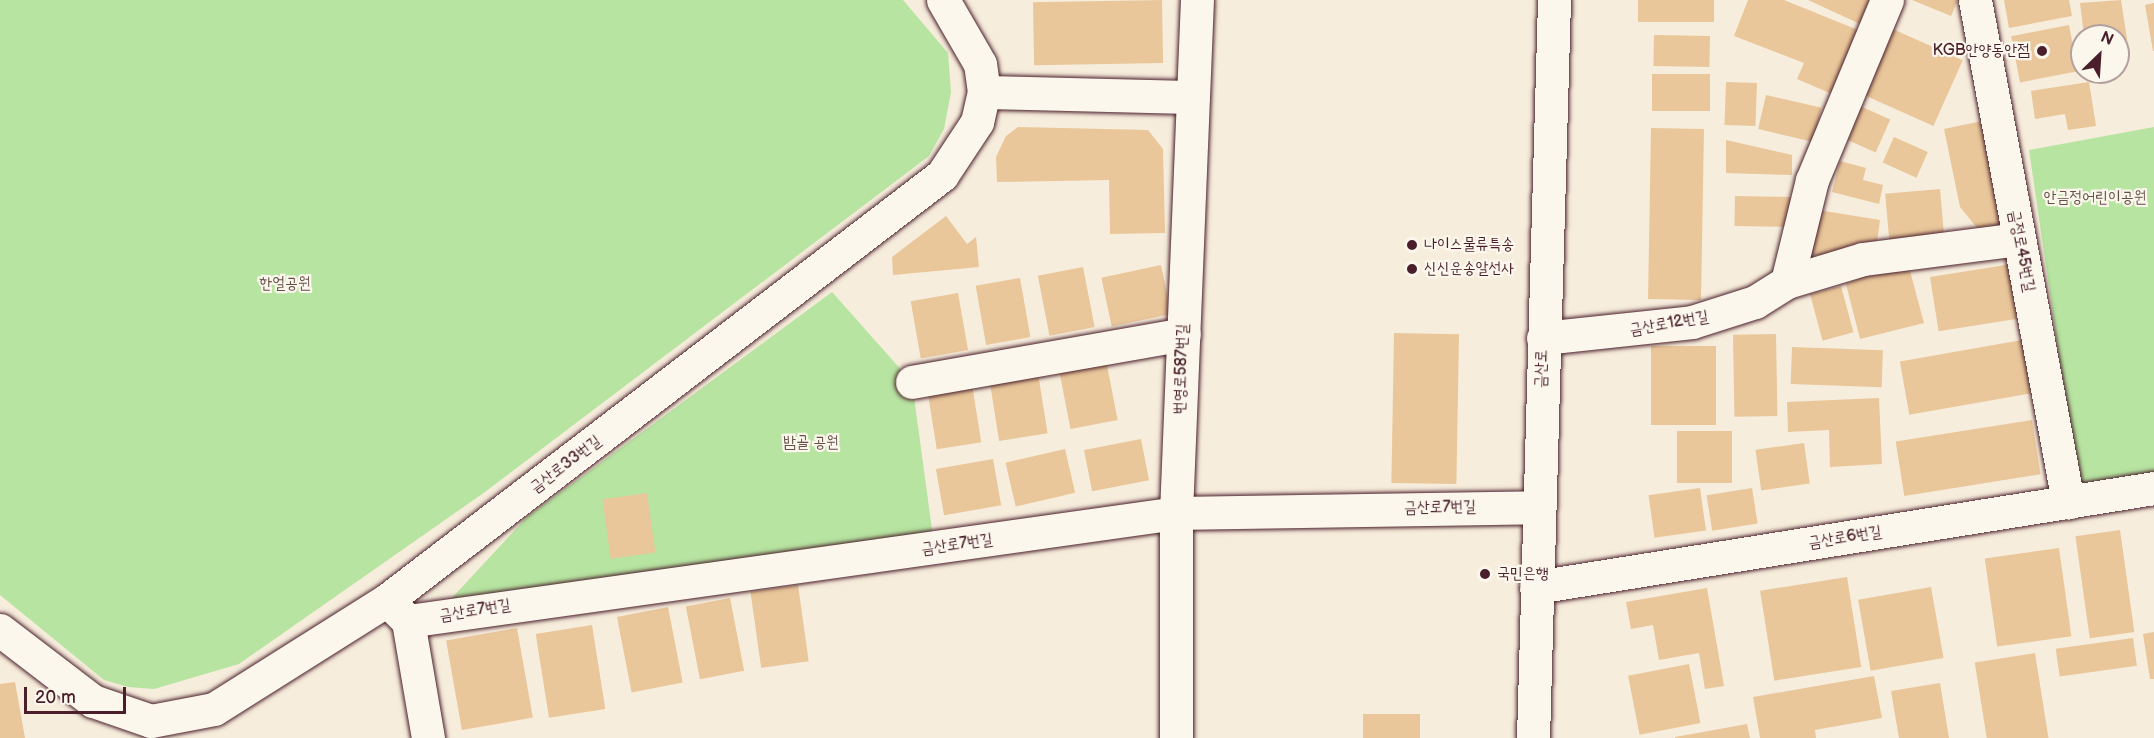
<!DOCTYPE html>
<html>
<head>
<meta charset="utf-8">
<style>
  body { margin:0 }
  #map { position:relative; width:2154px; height:738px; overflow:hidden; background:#f7eddc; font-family:"Balsamiq Sans","Poor Story",sans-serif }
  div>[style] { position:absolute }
  .green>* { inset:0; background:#b7e4a1 }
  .building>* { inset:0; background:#e9c79a; transform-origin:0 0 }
  .roads { filter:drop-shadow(0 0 2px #4a1f2b) drop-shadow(0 0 2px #4a1f2b) }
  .minor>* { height:33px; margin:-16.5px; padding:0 16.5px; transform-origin:16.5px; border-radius:16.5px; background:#fbf7ec }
  .dots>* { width:16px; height:16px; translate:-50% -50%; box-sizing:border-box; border:3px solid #fbf7ec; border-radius:50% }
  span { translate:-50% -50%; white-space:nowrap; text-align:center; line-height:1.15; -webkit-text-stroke:4.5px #fbf7ec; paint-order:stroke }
  .poi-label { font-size:16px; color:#4a1f2b }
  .right { translate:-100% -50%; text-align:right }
  .left { translate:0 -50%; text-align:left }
  .park-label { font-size:16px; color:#655048 }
  .street-label { font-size:16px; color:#4a1f2b }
  .north { position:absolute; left:2070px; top:24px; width:60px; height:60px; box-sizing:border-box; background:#fbf7ec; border:2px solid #b4a19f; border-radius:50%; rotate:25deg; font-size:16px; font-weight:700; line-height:24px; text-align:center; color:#4a1f2b }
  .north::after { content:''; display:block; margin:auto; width:21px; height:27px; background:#4a1f2b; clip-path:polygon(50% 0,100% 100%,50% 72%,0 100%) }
  .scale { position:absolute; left:24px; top:687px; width:102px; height:27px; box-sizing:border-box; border:3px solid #4a1f2b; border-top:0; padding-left:8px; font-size:18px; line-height:21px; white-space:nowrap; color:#4a1f2b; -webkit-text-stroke:4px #fbf7ec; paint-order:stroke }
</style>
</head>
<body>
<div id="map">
  <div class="green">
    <div style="clip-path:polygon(0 0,903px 0,948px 53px,951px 92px,944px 129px,929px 156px,485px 492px,239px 664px,154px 689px,128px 687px,104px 680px,0 595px)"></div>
    <div style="clip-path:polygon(2154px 127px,2154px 479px,2079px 492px,2029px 150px)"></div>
    <div style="clip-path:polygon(832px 292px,912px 382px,933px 537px,451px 599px,527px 517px)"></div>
  </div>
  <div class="building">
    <div style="left:1162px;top:0;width:63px;height:129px;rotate:89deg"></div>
    <div style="left:1638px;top:0;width:76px;height:22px"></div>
    <div style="clip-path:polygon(1748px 0,1784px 0,1858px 30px,1832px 94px,1797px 79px,1804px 63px,1734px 36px)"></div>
    <div style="clip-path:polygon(1808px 0,1871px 0,1860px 24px)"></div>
    <div style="clip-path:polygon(1912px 0,1958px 0,1951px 16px)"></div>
    <div style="clip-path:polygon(2004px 0,2069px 0,2072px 16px,2009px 28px)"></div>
    <div style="clip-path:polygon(2121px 0,2130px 59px,2118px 60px,2118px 36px,2084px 36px,2080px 3px)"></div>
    <div style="clip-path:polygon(2154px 3px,2154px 51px,2153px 51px,2145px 5px)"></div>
    <div style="left:2069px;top:25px;width:47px;height:59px;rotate:79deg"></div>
    <div style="left:1886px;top:26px;width:84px;height:72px;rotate:24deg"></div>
    <div style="left:1654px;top:35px;width:56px;height:31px;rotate:1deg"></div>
    <div style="left:1652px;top:74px;width:58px;height:37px"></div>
    <div style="left:1726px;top:82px;width:31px;height:43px;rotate:2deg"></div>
    <div style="clip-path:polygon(2089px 82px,2096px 126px,2068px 130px,2065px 114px,2035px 119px,2031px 91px)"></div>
    <div style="left:1766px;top:95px;width:57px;height:35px;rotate:13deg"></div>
    <div style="left:1851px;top:102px;width:43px;height:36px;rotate:24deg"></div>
    <div style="clip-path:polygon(1982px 121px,2003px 225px,1978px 229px,1960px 207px,1944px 129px)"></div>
    <div style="clip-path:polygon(1018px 127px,1148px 130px,1163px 149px,1165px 233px,1110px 234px,1109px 180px,997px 182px,996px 157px,1006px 136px)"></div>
    <div style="left:1651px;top:128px;width:53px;height:171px;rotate:1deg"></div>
    <div style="left:1894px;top:137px;width:37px;height:28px;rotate:24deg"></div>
    <div style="clip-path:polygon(1726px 140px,1792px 155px,1792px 175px,1726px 173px)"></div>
    <div style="clip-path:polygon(1840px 161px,1866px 168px,1863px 180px,1883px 185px,1879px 204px,1832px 192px)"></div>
    <div style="left:1940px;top:189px;width:46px;height:55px;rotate:85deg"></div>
    <div style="left:1735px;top:196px;width:59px;height:30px;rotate:1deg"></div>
    <div style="clip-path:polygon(1818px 210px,1880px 220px,1877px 242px,1840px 258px,1811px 254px)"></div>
    <div style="clip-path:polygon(946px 216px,967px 244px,976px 237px,979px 267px,893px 275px,892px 257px)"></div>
    <div style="clip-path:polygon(1907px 260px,1924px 323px,1860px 339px,1846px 284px)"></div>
    <div style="left:2012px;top:264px;width:55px;height:83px;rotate:81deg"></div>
    <div style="left:1161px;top:265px;width:50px;height:61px;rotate:78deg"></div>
    <div style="left:1083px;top:267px;width:61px;height:46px;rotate:79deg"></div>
    <div style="left:1020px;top:278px;width:60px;height:45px;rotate:80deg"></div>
    <div style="left:1841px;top:286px;width:48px;height:32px;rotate:75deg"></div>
    <div style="left:958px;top:293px;width:58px;height:48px;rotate:80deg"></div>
    <div style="left:1394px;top:333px;width:65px;height:150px;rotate:1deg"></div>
    <div style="left:1776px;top:334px;width:82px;height:43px;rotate:89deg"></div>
    <div style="left:2022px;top:340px;width:54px;height:124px;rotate:80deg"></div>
    <div style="left:1651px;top:346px;width:65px;height:79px"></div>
    <div style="left:1792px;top:347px;width:91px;height:37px;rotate:2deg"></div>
    <div style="left:1106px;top:360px;width:61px;height:48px;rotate:79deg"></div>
    <div style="left:1038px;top:373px;width:61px;height:49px;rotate:81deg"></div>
    <div style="left:972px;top:384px;width:59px;height:45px;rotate:81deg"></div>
    <div style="clip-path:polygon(1879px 398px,1882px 464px,1830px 467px,1829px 430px,1788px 432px,1787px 402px)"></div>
    <div style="left:2032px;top:420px;width:55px;height:138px;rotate:81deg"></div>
    <div style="left:1677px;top:431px;width:55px;height:52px"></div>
    <div style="left:1141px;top:439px;width:42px;height:58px;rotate:79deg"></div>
    <div style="left:1804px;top:443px;width:41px;height:49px;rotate:82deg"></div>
    <div style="left:1065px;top:449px;width:45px;height:61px;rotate:77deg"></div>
    <div style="left:993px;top:459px;width:47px;height:58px;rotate:80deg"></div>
    <div style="left:1700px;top:488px;width:43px;height:52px;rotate:82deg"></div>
    <div style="left:1752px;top:488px;width:36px;height:46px;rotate:81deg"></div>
    <div style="left:647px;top:493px;width:60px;height:45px;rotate:82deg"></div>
    <div style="left:2120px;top:530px;width:103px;height:45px;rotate:82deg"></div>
    <div style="left:2059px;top:548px;width:89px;height:75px;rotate:82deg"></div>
    <div style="left:1847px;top:577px;width:91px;height:88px;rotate:81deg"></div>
    <div style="left:798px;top:585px;width:77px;height:48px;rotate:82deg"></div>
    <div style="left:1931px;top:587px;width:72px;height:74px;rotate:80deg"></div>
    <div style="clip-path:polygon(1707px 588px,1724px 686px,1705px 689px,1699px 653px,1659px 660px,1653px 625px,1631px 629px,1626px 602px)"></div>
    <div style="left:730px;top:598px;width:74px;height:45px;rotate:79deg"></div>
    <div style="left:668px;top:607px;width:77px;height:52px;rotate:79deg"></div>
    <div style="left:592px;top:625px;width:85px;height:57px;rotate:81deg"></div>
    <div style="left:517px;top:628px;width:91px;height:72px;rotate:80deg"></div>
    <div style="clip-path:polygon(2154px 632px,2154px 679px,2150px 679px,2143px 634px)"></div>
    <div style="left:2133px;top:638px;width:28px;height:78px;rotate:82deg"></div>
    <div style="left:2035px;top:653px;width:86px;height:61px;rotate:81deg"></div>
    <div style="left:1689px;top:664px;width:60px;height:62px;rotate:79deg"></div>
    <div style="clip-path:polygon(1874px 676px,1882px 718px,1815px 730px,1816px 738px,1760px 738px,1753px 697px)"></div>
    <div style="clip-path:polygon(15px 682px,25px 738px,0 738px,0 684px)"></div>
    <div style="clip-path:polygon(1940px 683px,1949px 738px,1899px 738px,1891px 691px)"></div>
    <div style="left:1363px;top:714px;width:57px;height:24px"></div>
    <div style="clip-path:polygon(1747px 724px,1750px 738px,1675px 738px,1675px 737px)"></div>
  </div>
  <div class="roads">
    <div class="minor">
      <div style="left:1887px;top:0;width:195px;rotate:112.6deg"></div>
      <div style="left:1812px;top:180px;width:105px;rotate:103.8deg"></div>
      <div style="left:1787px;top:282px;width:79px;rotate:-16.8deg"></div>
      <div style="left:1863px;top:259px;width:157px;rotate:-7.3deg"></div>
      <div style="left:1975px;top:0;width:511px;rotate:79.5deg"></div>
      <div style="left:984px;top:92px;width:209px;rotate:1.4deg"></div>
      <div style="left:1543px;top:338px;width:150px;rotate:-6.1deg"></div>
      <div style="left:1692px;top:322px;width:66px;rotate:-17.6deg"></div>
      <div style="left:1755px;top:302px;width:38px;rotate:-32deg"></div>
      <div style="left:912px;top:382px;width:276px;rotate:-10deg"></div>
      <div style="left:1536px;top:587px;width:626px;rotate:-9.1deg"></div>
      <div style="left:387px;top:600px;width:30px;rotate:45deg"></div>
      <div style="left:408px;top:621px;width:776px;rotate:-8deg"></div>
      <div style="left:1176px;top:513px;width:362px;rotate:-0.9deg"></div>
      <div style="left:408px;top:621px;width:119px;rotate:80.3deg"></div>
      <div style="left:0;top:630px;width:117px;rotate:37.4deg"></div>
      <div style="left:93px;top:701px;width:61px;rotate:19deg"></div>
      <div style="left:151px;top:721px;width:64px;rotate:-10.8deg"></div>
      <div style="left:214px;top:709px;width:204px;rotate:-32.2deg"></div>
      <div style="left:387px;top:600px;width:699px;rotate:-37.44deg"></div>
      <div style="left:942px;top:175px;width:64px;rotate:-56.6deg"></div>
      <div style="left:977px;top:122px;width:31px;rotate:-77deg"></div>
      <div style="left:984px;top:92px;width:28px;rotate:-98deg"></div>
      <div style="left:980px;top:64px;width:74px;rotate:-120deg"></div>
      <div style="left:1176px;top:738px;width:225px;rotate:-90deg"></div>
      <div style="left:1176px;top:513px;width:513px;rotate:-87.66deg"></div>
      <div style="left:1533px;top:738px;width:738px;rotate:-88.37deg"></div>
    </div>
  </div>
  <div class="dots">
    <div style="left:2042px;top:51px;background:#4a1f2b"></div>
    <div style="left:1412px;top:245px;background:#4a1f2b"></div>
    <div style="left:1412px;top:269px;background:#4a1f2b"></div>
    <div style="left:1485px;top:574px;background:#4a1f2b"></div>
  </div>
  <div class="poi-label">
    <span class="right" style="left:2030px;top:51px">KGB안양동안점</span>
    <span class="left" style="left:1424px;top:245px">나이스물류특송</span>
    <span class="left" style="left:1424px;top:269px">신신운송알선사</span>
    <span class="left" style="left:1497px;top:574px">국민은행</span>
  </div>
  <div class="park-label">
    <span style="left:2095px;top:198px">안금정어린이공원</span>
    <span style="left:285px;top:284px">한얼공원</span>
    <span style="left:811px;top:443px">밤골 공원</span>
  </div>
  <div class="street-label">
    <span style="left:2021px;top:251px;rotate:79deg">금정로45번길</span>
    <span style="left:1669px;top:324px;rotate:-10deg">금산로12번길</span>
    <span style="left:1182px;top:369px;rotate:-88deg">번영로587번길</span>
    <span style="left:1542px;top:369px;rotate:-88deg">금산로</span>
    <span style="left:566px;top:465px;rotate:-37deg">금산로33번길</span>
    <span style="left:1440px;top:508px;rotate:-1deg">금산로7번길</span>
    <span style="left:1845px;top:538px;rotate:-9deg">금산로6번길</span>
    <span style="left:957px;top:545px;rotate:-8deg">금산로7번길</span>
    <span style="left:475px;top:611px;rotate:-9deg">금산로7번길</span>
  </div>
  <div class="north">N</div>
  <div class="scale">20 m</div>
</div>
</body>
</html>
